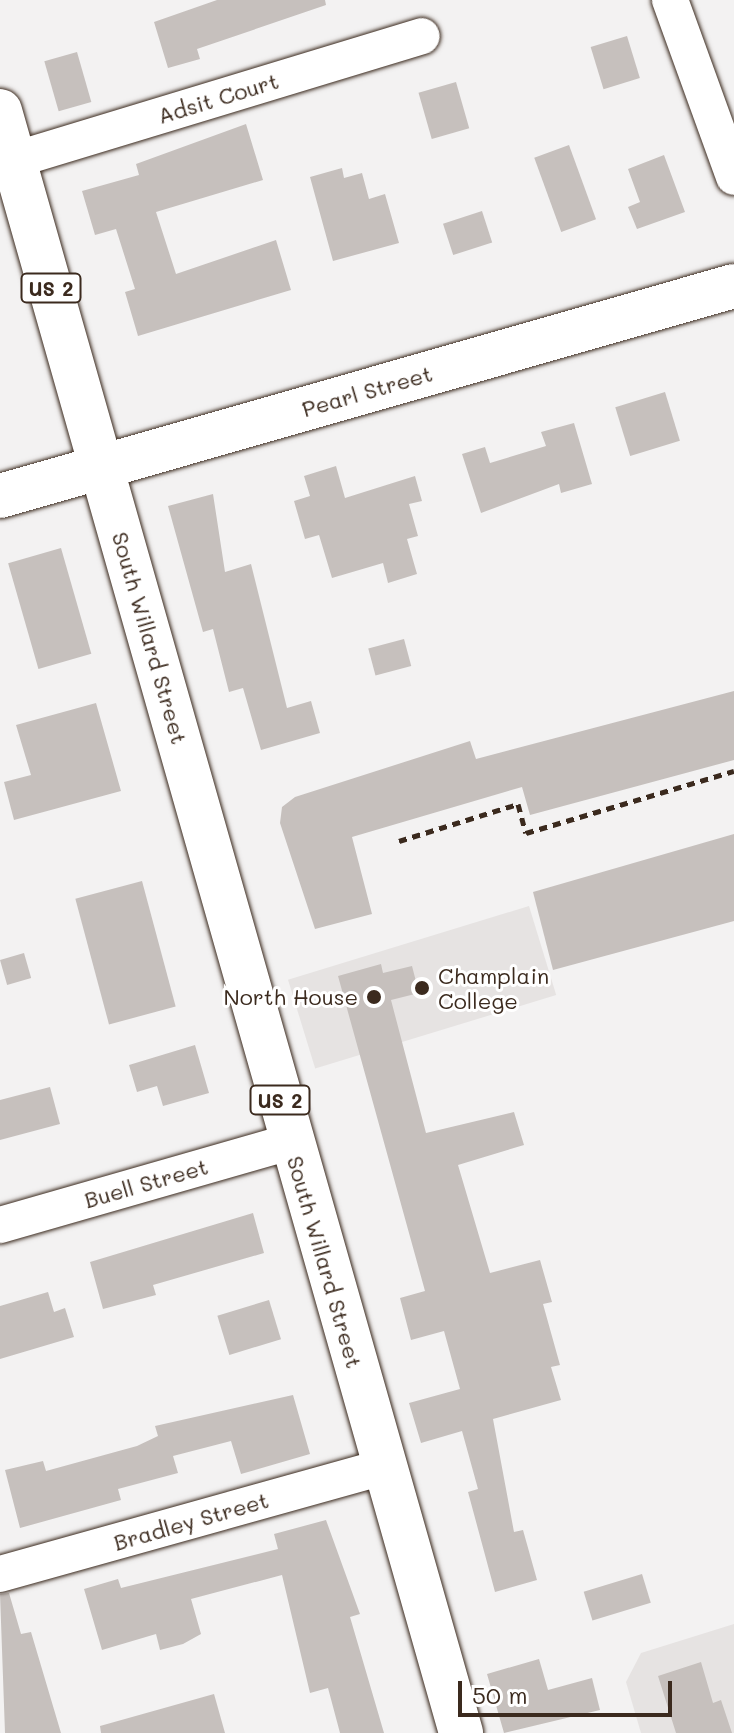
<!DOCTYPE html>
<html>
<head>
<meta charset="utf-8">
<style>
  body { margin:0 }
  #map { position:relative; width:734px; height:1733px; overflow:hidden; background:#f3f2f2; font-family:Mali,sans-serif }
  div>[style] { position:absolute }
  .built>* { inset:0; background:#e6e3e2; transform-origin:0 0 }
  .building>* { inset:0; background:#c6c0bd; transform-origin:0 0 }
  .path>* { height:5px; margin-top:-2.5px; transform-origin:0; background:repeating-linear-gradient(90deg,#3b2a1e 0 8px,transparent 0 14px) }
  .roads { filter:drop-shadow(0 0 2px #3b2a1e) drop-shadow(0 0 2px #3b2a1e) }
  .minor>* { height:36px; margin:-18px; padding:0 18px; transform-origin:18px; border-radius:18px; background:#fff }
  .major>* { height:44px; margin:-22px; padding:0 22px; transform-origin:22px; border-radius:22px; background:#fff }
  .dots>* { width:22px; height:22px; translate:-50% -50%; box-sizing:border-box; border:4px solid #fff; border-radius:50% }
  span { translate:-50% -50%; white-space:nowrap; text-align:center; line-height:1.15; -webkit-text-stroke:6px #fff; paint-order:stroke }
  .shield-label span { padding:2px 6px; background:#fff; border:2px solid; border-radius:6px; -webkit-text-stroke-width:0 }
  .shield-label { font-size:20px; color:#3b2a1e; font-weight:700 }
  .street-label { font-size:22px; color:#3b2a1e }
  .poi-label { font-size:22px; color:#3b2a1e }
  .left { translate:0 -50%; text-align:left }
  .right { translate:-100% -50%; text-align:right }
  .scale { position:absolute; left:458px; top:1681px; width:214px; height:36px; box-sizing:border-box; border:4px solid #3b2a1e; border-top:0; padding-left:10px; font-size:24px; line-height:28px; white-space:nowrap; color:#3b2a1e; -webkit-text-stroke:6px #fff; paint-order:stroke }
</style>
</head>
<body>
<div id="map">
  <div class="built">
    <div style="left:529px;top:906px;width:93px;height:252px;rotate:73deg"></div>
    <div style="clip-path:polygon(734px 1624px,734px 1733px,641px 1733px,626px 1682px,641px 1653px)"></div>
  </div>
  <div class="building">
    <div style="clip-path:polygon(217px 0,325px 0,326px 5px,197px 49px,200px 59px,168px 68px,154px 22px)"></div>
    <div style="left:627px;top:36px;width:44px;height:38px;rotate:73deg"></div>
    <div style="left:77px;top:52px;width:52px;height:34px;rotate:74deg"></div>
    <div style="left:456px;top:82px;width:48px;height:39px;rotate:74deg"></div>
    <div style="clip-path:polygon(246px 124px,263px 180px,156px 212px,176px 274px,276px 240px,291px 290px,138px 336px,125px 292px,135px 289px,116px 229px,95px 235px,82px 191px,139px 175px,136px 164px)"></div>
    <div style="left:569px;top:145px;width:79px;height:37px;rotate:70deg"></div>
    <div style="clip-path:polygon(664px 155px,685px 212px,637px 229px,628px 207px,640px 202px,628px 169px)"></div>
    <div style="clip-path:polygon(342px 168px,344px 178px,362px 173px,369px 199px,385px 194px,399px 243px,333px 261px,310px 177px)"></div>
    <div style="left:482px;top:211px;width:33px;height:41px;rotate:72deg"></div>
    <div style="left:665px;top:392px;width:51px;height:52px;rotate:73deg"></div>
    <div style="clip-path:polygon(574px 423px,592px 484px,561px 493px,559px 484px,481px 513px,462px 454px,485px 447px,490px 463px,546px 446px,541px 432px)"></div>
    <div style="clip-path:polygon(336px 466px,345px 498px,415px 476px,422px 501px,409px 504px,418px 536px,407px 539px,417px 574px,388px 583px,383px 563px,332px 578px,319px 535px,305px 539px,294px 501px,310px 496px,304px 476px)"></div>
    <div style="clip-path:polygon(213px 494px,225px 572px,251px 564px,287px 708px,311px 701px,320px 733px,261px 750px,243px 688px,229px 692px,213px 629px,203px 632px,168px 506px)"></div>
    <div style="left:61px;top:548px;width:110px;height:55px;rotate:74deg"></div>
    <div style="left:404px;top:639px;width:28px;height:37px;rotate:75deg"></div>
    <div style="clip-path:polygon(734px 691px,734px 760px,530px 815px,522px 787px,352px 837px,372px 914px,315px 929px,280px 823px,282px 807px,295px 797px,470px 741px,476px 759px)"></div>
    <div style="clip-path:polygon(96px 703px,121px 791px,14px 820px,4px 782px,31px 775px,16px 725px)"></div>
    <div style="clip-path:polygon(734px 834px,734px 921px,553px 970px,533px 892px)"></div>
    <div style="left:142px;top:881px;width:130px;height:69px;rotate:75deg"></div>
    <div style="left:24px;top:953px;width:26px;height:25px;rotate:74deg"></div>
    <div style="clip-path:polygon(381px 964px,383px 973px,412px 966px,419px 993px,391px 1000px,426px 1133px,514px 1112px,524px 1145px,458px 1165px,490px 1273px,540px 1260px,552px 1302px,543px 1304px,560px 1365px,551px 1367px,561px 1400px,493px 1419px,514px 1532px,523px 1530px,537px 1580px,495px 1592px,468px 1492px,478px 1489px,462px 1431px,421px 1443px,409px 1403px,460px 1389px,444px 1331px,411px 1340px,400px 1298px,425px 1291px,338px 976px)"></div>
    <div style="clip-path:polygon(195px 1045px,209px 1093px,163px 1106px,157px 1086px,137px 1092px,129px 1065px)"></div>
    <div style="clip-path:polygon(50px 1087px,60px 1124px,0 1140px,0 1100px)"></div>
    <div style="clip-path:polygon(253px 1213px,264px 1253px,153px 1285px,156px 1295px,103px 1309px,90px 1262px)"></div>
    <div style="clip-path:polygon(48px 1292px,54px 1312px,65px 1308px,74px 1337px,0 1359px,0 1306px)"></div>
    <div style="left:269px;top:1300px;width:41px;height:54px;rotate:73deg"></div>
    <div style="clip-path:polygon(293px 1395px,310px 1454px,241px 1474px,231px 1441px,173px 1456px,178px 1473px,118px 1489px,121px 1500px,20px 1528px,5px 1470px,43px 1461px,46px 1471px,137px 1446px,158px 1436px,155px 1426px)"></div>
    <div style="clip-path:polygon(326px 1520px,360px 1614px,350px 1617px,384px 1733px,340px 1733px,328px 1688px,310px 1693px,282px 1575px,191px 1599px,201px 1634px,183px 1644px,160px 1650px,156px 1634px,102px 1650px,84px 1589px,118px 1579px,121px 1588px,278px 1549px,274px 1534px)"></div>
    <div style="left:642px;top:1574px;width:30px;height:61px;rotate:73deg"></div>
    <div style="clip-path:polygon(9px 1593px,21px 1634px,31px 1632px,61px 1733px,5px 1733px,0 1594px)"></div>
    <div style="clip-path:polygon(539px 1659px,548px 1690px,592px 1678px,600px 1710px,504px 1733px,487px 1674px)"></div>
    <div style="clip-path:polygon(701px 1662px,713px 1703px,721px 1700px,732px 1733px,676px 1733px,658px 1676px)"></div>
    <div style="clip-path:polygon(214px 1694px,225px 1733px,101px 1733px,100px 1726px)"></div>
  </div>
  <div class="path">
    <div style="left:399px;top:841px;width:125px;rotate:-17.3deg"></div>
    <div style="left:518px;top:804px;width:30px;rotate:75deg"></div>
    <div style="left:526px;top:833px;width:217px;rotate:-16.6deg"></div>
  </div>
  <div class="roads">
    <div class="minor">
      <div style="left:670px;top:0;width:188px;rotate:70.1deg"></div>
      <div style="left:14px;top:160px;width:426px;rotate:-16.9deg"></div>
      <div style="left:0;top:1225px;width:304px;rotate:-16deg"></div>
      <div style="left:0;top:1574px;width:398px;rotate:-15.6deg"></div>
    </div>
    <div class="major">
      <div style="left:0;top:111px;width:1686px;rotate:74.13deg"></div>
      <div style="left:0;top:496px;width:763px;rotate:-15.97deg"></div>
    </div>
  </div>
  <div class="dots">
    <div style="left:422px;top:988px;background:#3b2a1e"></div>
    <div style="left:374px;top:997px;background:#3b2a1e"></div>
  </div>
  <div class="shield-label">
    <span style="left:51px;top:288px">US 2</span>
    <span style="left:280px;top:1100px">US 2</span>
  </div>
  <div class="street-label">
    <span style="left:218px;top:98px;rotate:-17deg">Adsit Court</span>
    <span style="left:367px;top:391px;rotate:-16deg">Pearl Street</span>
    <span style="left:150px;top:638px;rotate:74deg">South Willard Street</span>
    <span style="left:146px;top:1183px;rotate:-16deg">Buell Street</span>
    <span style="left:325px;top:1262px;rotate:74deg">South Willard Street</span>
    <span style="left:191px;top:1521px;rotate:-16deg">Bradley Street</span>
  </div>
  <div class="poi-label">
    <span class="left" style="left:438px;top:988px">Champlain<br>College</span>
    <span class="right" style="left:358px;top:997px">North House</span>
  </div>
  <div class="scale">50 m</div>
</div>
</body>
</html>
